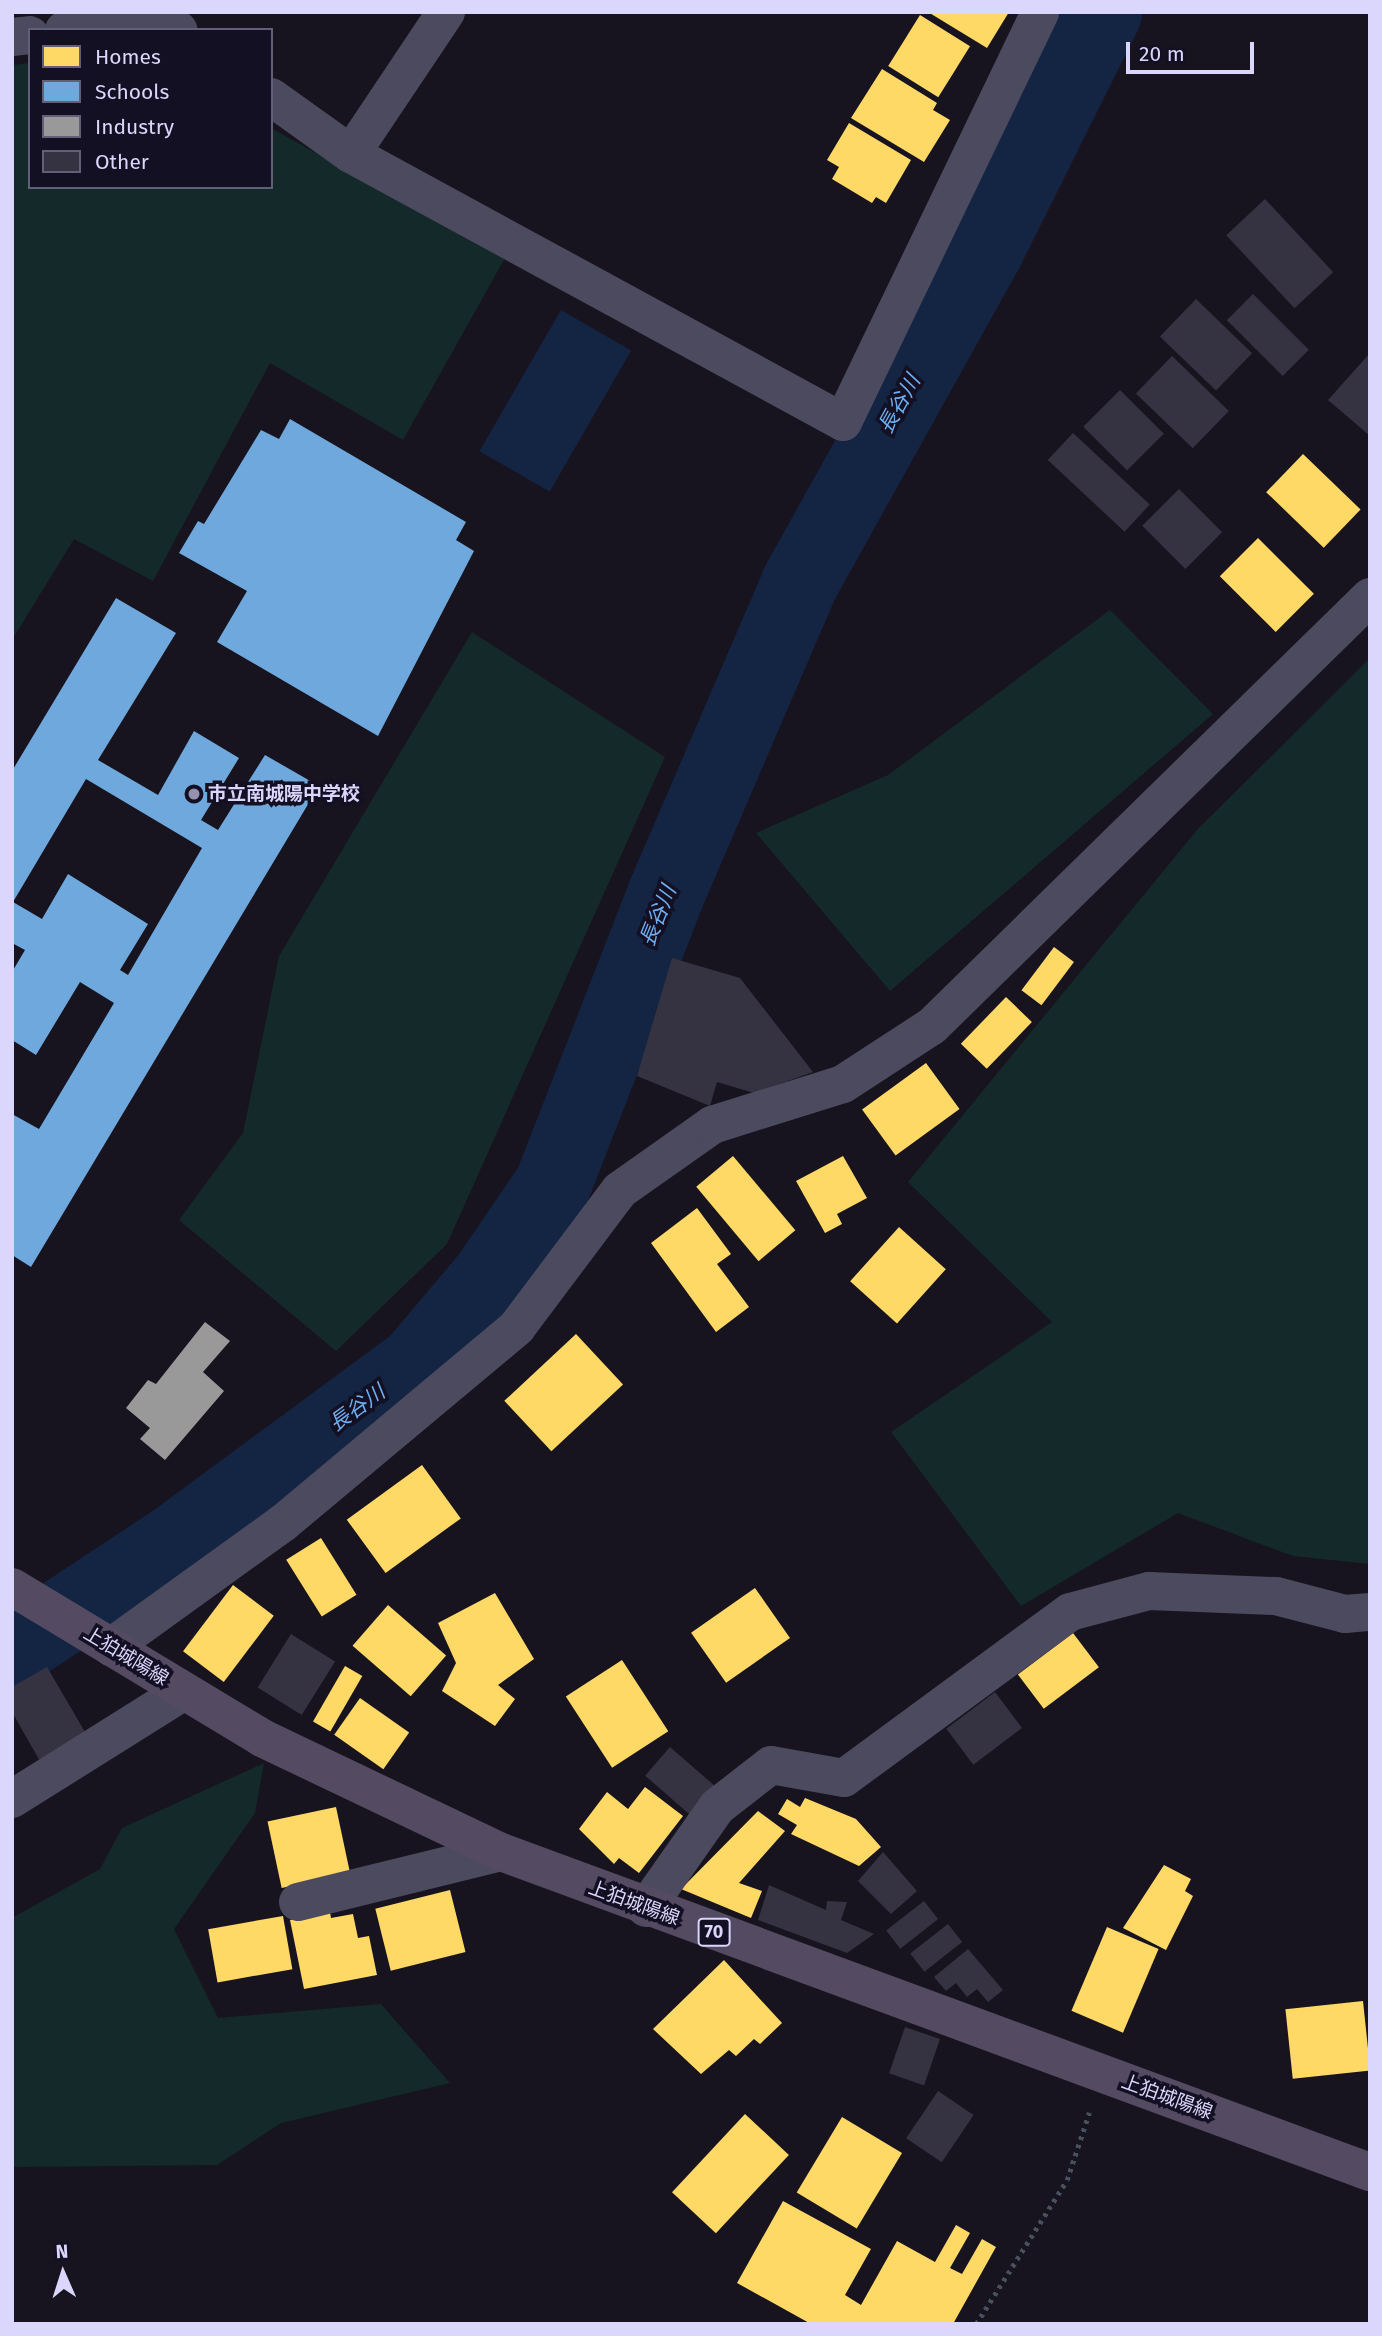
<!DOCTYPE html>
<html>
<head>
<meta charset="utf-8">
<style>
  body { margin:0 }
  #map { position:relative; width:1382px; height:2336px; overflow:hidden; background:#17141f; font-family:"Fira Sans","Noto Sans JP",sans-serif }
  div>[style] { position:absolute }
  .green>* { inset:0; background:#14292a }
  .water>* { inset:0; background:#142544; transform-origin:0 0 }
  .homes>* { inset:0; background:#ffd966; transform-origin:0 0 }
  .schools>* { inset:0; background:#6fa8dc }
  .industry>* { inset:0; background:#999 }
  .river>* { height:77px; margin:-38.5px; padding:0 38.5px; transform-origin:38.5px; border-radius:38.5px; background:#142544 }
  .building>* { inset:0; background:#353241; transform-origin:0 0 }
  .path>* { height:4.5px; margin-top:-2.25px; transform-origin:0; background:repeating-linear-gradient(90deg,#47505d 0 3.5px,transparent 0 8.5px) }
  .street>* { height:38px; margin:-19px; padding:0 19px; transform-origin:19px; border-radius:19px; background:#4c4a5e }
  .primary>* { height:38px; margin:-19px; padding:0 19px; transform-origin:19px; border-radius:19px; background:#544b62 }
  .dots>* { width:19px; height:19px; translate:-50% -50%; box-sizing:border-box; border:4px solid #141023; border-radius:50% }
  span { translate:-50% -50%; white-space:nowrap; text-align:center; line-height:1.15; -webkit-text-stroke:7px #141023; paint-order:stroke }
  .shield-label span { padding:2px 5px; background:#141023; border:2px solid; border-radius:5px; -webkit-text-stroke-width:0 }
  .shield-label { font-size:18px; color:#dbd6fb; font-weight:700 }
  .poi-label { font-size:19px; color:#dbd6fb; font-weight:700 }
  .left { translate:0 -50%; text-align:left }
  .street-label { font-size:19px; color:#dbd6fb }
  .water-label { font-size:21px; color:#6daff2; font-style:italic }
  .frame { position:absolute; inset:0; border:14px solid #dbd6fb; pointer-events:none }
  .legend { position:absolute; left:28px; top:28px; width:245px; height:161px; box-sizing:border-box; background:#141023; border:2px solid #645f79; margin:0; padding:9px 12px; list-style:none; font-size:21px; color:#dbd6fb }
  .legend li { display:flex; align-items:center; gap:14px; height:35px }
  .legend b { width:35px; border:2px solid #645f79 }
  .north { position:absolute; left:28px; top:2238px; width:70px; height:70px; -webkit-text-stroke:5px #141023; paint-order:stroke; rotate:357deg; font-size:19px; font-weight:700; line-height:28px; text-align:center; color:#dbd6fb }
  .north::after { content:''; display:block; margin:auto; width:24px; height:32px; background:#dbd6fb; clip-path:polygon(50% 0,100% 100%,50% 72%,0 100%) }
  .scale { position:absolute; left:1126px; top:42px; width:128px; height:32px; box-sizing:border-box; border:4px solid #dbd6fb; border-top:0; padding-left:9px; font-size:21px; line-height:24px; white-space:nowrap; color:#dbd6fb; -webkit-text-stroke:5px #141023; paint-order:stroke }
</style>
</head>
<body>
<div id="map">
  <div class="green">
    <div style="clip-path:polygon(30px 63px,30px 187px,271px 187px,271px 128px,505px 258px,403px 440px,270px 363px,153px 581px,74px 539px,12px 640px,12px 65px)"></div>
    <div style="clip-path:polygon(1110px 610px,1213px 714px,890px 991px,756px 833px,888px 775px)"></div>
    <div style="clip-path:polygon(472px 632px,665px 757px,447px 1244px,336px 1351px,179px 1220px,243px 1133px,279px 956px)"></div>
    <div style="clip-path:polygon(1370px 658px,1370px 1564px,1293px 1556px,1178px 1513px,1021px 1606px,891px 1432px,1052px 1322px,908px 1182px,1197px 830px)"></div>
    <div style="clip-path:polygon(264px 1763px,255px 1813px,174px 1929px,218px 2018px,381px 2004px,450px 2083px,281px 2123px,217px 2165px,12px 2167px,12px 1918px,100px 1869px,122px 1828px)"></div>
  </div>
  <div class="water">
    <div style="left:561px;top:310px;width:81px;height:163px;rotate:30deg"></div>
  </div>
  <div class="homes">
    <div style="clip-path:polygon(928px 12px,1009px 12px,987px 48px)"></div>
    <div style="left:920px;top:15px;width:59px;height:60px;rotate:32deg"></div>
    <div style="clip-path:polygon(882px 69px,937px 103px,933px 110px,950px 120px,924px 162px,851px 118px)"></div>
    <div style="clip-path:polygon(849px 123px,911px 160px,886px 203px,876px 197px,872px 203px,832px 179px,839px 167px,827px 160px)"></div>
    <div style="left:1303px;top:454px;width:80px;height:53px;rotate:44deg"></div>
    <div style="left:1258px;top:538px;width:79px;height:54px;rotate:45deg"></div>
    <div style="left:1054px;top:947px;width:25px;height:54px;rotate:37deg"></div>
    <div style="left:1006px;top:997px;width:36px;height:65px;rotate:44deg"></div>
    <div style="left:926px;top:1063px;width:57px;height:79px;rotate:54deg"></div>
    <div style="left:733px;top:1156px;width:97px;height:48px;rotate:50deg"></div>
    <div style="clip-path:polygon(843px 1156px,867px 1198px,837px 1214px,842px 1224px,825px 1233px,796px 1181px)"></div>
    <div style="clip-path:polygon(697px 1208px,731px 1254px,717px 1264px,749px 1307px,716px 1332px,651px 1243px)"></div>
    <div style="left:899px;top:1227px;width:63px;height:73px;rotate:42deg"></div>
    <div style="left:576px;top:1334px;width:69px;height:98px;rotate:47deg"></div>
    <div style="left:422px;top:1465px;width:66px;height:93px;rotate:54deg"></div>
    <div style="left:321px;top:1538px;width:67px;height:41px;rotate:58deg"></div>
    <div style="left:233px;top:1585px;width:51px;height:83px;rotate:37deg"></div>
    <div style="left:755px;top:1588px;width:61px;height:78px;rotate:55deg"></div>
    <div style="clip-path:polygon(495px 1593px,534px 1659px,498px 1685px,515px 1699px,495px 1726px,442px 1691px,456px 1663px,438px 1623px)"></div>
    <div style="left:388px;top:1605px;width:77px;height:54px;rotate:41deg"></div>
    <div style="left:1073px;top:1633px;width:43px;height:69px;rotate:53deg"></div>
    <div style="left:622px;top:1660px;width:85px;height:67px;rotate:57deg"></div>
    <div style="left:345px;top:1666px;width:20px;height:64px;rotate:30deg"></div>
    <div style="left:360px;top:1698px;width:60px;height:45px;rotate:35deg"></div>
    <div style="clip-path:polygon(645px 1787px,683px 1816px,639px 1873px,619px 1858px,614px 1864px,579px 1829px,607px 1792px,628px 1809px)"></div>
    <div style="clip-path:polygon(805px 1798px,856px 1819px,881px 1847px,859px 1866px,791px 1834px,797px 1825px,778px 1814px,787px 1799px,800px 1807px)"></div>
    <div style="left:336px;top:1807px;width:68px;height:70px;rotate:78deg"></div>
    <div style="clip-path:polygon(758px 1811px,785px 1831px,739px 1883px,762px 1891px,751px 1918px,681px 1889px)"></div>
    <div style="clip-path:polygon(1164px 1865px,1191px 1879px,1185px 1891px,1193px 1896px,1166px 1950px,1123px 1928px)"></div>
    <div style="left:450px;top:1890px;width:64px;height:77px;rotate:76deg"></div>
    <div style="clip-path:polygon(330px 1912px,331px 1918px,353px 1914px,358px 1938px,369px 1936px,377px 1975px,304px 1989px,290px 1920px)"></div>
    <div style="left:283px;top:1916px;width:54px;height:76px;rotate:80deg"></div>
    <div style="left:1107px;top:1927px;width:56px;height:91px;rotate:23deg"></div>
    <div style="clip-path:polygon(724px 1960px,782px 2023px,760px 2044px,754px 2039px,736px 2056px,729px 2050px,701px 2074px,653px 2029px)"></div>
    <div style="left:1363px;top:2001px;width:70px;height:78px;rotate:84deg"></div>
    <div style="left:745px;top:2114px;width:60px;height:107px;rotate:43deg"></div>
    <div style="left:842px;top:2117px;width:70px;height:88px;rotate:31deg"></div>
    <div style="clip-path:polygon(783px 2201px,871px 2249px,845px 2295px,861px 2305px,897px 2241px,935px 2262px,956px 2225px,970px 2233px,950px 2268px,962px 2274px,982px 2239px,996px 2247px,953px 2324px,811px 2324px,737px 2283px)"></div>
  </div>
  <div class="schools">
    <div style="clip-path:polygon(290px 419px,466px 522px,456px 540px,474px 551px,378px 736px,217px 642px,247px 591px,179px 553px,198px 521px,204px 524px,261px 430px,279px 439px)"></div>
    <div style="clip-path:polygon(evenodd,116px 598px,176px 633px,98px 760px,158px 795px,194px 731px,239px 758px,201px 820px,218px 830px,265px 755px,319px 786px,31px 1267px,12px 1255px,12px 1114px,39px 1129px,114px 1003px,80px 982px,36px 1055px,12px 1040px,12px 972px,25px 950px,12px 943px,12px 771px,116px 598px,86px 779px,202px 848px,128px 975px,120px 970px,148px 924px,68px 874px,42px 919px,13px 902px,86px 779px)"></div>
  </div>
  <div class="industry">
    <div style="clip-path:polygon(205px 1322px,230px 1341px,203px 1372px,224px 1391px,165px 1460px,140px 1439px,150px 1428px,126px 1408px,148px 1380px,156px 1384px)"></div>
  </div>
  <div class="river">
    <div style="left:12px;top:1649px;width:193px;rotate:-33.4deg"></div>
    <div style="left:173px;top:1543px;width:302px;rotate:-36.4deg"></div>
    <div style="left:416px;top:1364px;width:115px;rotate:-49.9deg"></div>
    <div style="left:490px;top:1276px;width:110px;rotate:-55.7deg"></div>
    <div style="left:552px;top:1185px;width:309px;rotate:-68.7deg"></div>
    <div style="left:664px;top:897px;width:342px;rotate:-66.7deg"></div>
    <div style="left:799px;top:583px;width:380px;rotate:-60.9deg"></div>
    <div style="left:984px;top:251px;width:267px;rotate:-63.5deg"></div>
  </div>
  <div class="building">
    <div style="left:1265px;top:199px;width:100px;height:53px;rotate:47deg"></div>
    <div style="left:1253px;top:294px;width:79px;height:37px;rotate:45deg"></div>
    <div style="left:1196px;top:299px;width:78px;height:52px;rotate:44deg"></div>
    <div style="clip-path:polygon(1370px 353px,1370px 436px,1328px 400px)"></div>
    <div style="left:1172px;top:356px;width:79px;height:52px;rotate:44deg"></div>
    <div style="left:1120px;top:390px;width:62px;height:52px;rotate:45deg"></div>
    <div style="left:1073px;top:433px;width:105px;height:37px;rotate:43deg"></div>
    <div style="left:1179px;top:489px;width:61px;height:52px;rotate:45deg"></div>
    <div style="clip-path:polygon(672px 958px,740px 978px,813px 1072px,754px 1093px,717px 1082px,710px 1106px,637px 1076px)"></div>
    <div style="left:291px;top:1634px;width:52px;height:63px;rotate:32deg"></div>
    <div style="clip-path:polygon(47px 1667px,88px 1737px,41px 1763px,12px 1712px,12px 1687px)"></div>
    <div style="left:995px;top:1692px;width:45px;height:61px;rotate:53deg"></div>
    <div style="left:670px;top:1747px;width:60px;height:38px;rotate:41deg"></div>
    <div style="clip-path:polygon(883px 1852px,917px 1891px,891px 1914px,858px 1881px)"></div>
    <div style="clip-path:polygon(769px 1885px,826px 1910px,827px 1901px,847px 1902px,841px 1920px,874px 1934px,847px 1953px,758px 1920px)"></div>
    <div style="left:924px;top:1901px;width:23px;height:48px;rotate:52deg"></div>
    <div style="left:948px;top:1924px;width:23px;height:48px;rotate:52deg"></div>
    <div style="clip-path:polygon(968px 1949px,1003px 1990px,988px 2002px,977px 1989px,967px 1997px,956px 1983px,946px 1991px,934px 1977px)"></div>
    <div style="left:905px;top:2027px;width:37px;height:49px;rotate:19deg"></div>
    <div style="left:938px;top:2091px;width:43px;height:57px;rotate:34deg"></div>
  </div>
  <div class="path">
    <div style="left:976px;top:2324px;width:170px;rotate:-57.7deg"></div>
    <div style="left:1067px;top:2180px;width:71px;rotate:-71.8deg"></div>
  </div>
  <div class="street">
    <div style="left:64px;top:30px;width:96px;rotate:-8.4deg"></div>
    <div style="left:159px;top:16px;width:24px;rotate:36deg"></div>
    <div style="left:12px;top:37px;width:18px;rotate:-6deg"></div>
    <div style="left:271px;top:97px;width:98px;rotate:35.5deg"></div>
    <div style="left:351px;top:154px;width:560px;rotate:28.58deg"></div>
    <div style="left:843px;top:422px;width:455px;rotate:-64.3deg"></div>
    <div style="left:351px;top:154px;width:171px;rotate:-56.2deg"></div>
    <div style="left:111px;top:1647px;width:212px;rotate:-35.8deg"></div>
    <div style="left:283px;top:1523px;width:305px;rotate:-39.9deg"></div>
    <div style="left:517px;top:1327px;width:171px;rotate:-53.1deg"></div>
    <div style="left:620px;top:1190px;width:113px;rotate:-35.2deg"></div>
    <div style="left:712px;top:1125px;width:137px;rotate:-17.4deg"></div>
    <div style="left:843px;top:1084px;width:106px;rotate:-33.1deg"></div>
    <div style="left:932px;top:1026px;width:613px;rotate:-44.41deg"></div>
    <div style="left:12px;top:1799px;width:203px;rotate:-32.1deg"></div>
    <div style="left:298px;top:1902px;width:209px;rotate:-13.8deg"></div>
    <div style="left:646px;top:1908px;width:123px;rotate:-54.9deg"></div>
    <div style="left:717px;top:1807px;width:68px;rotate:-37.9deg"></div>
    <div style="left:771px;top:1765px;width:74px;rotate:10.1deg"></div>
    <div style="left:844px;top:1778px;width:280px;rotate:-36.3deg"></div>
    <div style="left:1070px;top:1612px;width:82px;rotate:-14.9deg"></div>
    <div style="left:1149px;top:1591px;width:127px;rotate:2.3deg"></div>
    <div style="left:1276px;top:1596px;width:71px;rotate:14.6deg"></div>
    <div style="left:1345px;top:1614px;width:25px;rotate:-5deg"></div>
  </div>
  <div class="primary">
    <div style="left:12px;top:1587px;width:292px;rotate:31.1deg"></div>
    <div style="left:262px;top:1738px;width:265px;rotate:25.5deg"></div>
    <div style="left:501px;top:1852px;width:926px;rotate:20.22deg"></div>
  </div>
  <div class="dots">
    <div style="left:194px;top:794px;background:#9692ae"></div>
  </div>
  <div class="shield-label">
    <span style="left:714px;top:1932px">70</span>
  </div>
  <div class="poi-label">
    <span class="left" style="left:208px;top:794px">市立南城陽中学校</span>
  </div>
  <div class="street-label">
    <span style="left:126px;top:1656px;rotate:31deg">上狛城陽線</span>
    <span style="left:634px;top:1903px;rotate:20deg">上狛城陽線</span>
    <span style="left:1167px;top:2097px;rotate:20deg">上狛城陽線</span>
  </div>
  <div class="water-label">
    <span style="left:899px;top:404px;rotate:-61deg">長谷川</span>
    <span style="left:658px;top:916px;rotate:-68deg">長谷川</span>
    <span style="left:357px;top:1408px;rotate:-36deg">長谷川</span>
  </div>
  <div class="frame"></div>
  <ul class="legend">
  <li><b style="height:19px;background:#ffd966"></b>Homes</li>
  <li><b style="height:19px;background:#6fa8dc"></b>Schools</li>
  <li><b style="height:19px;background:#999"></b>Industry</li>
  <li><b style="height:19px;background:#353241"></b>Other</li>
  </ul>
  <div class="north">N</div>
  <div class="scale">20 m</div>
</div>
</body>
</html>
